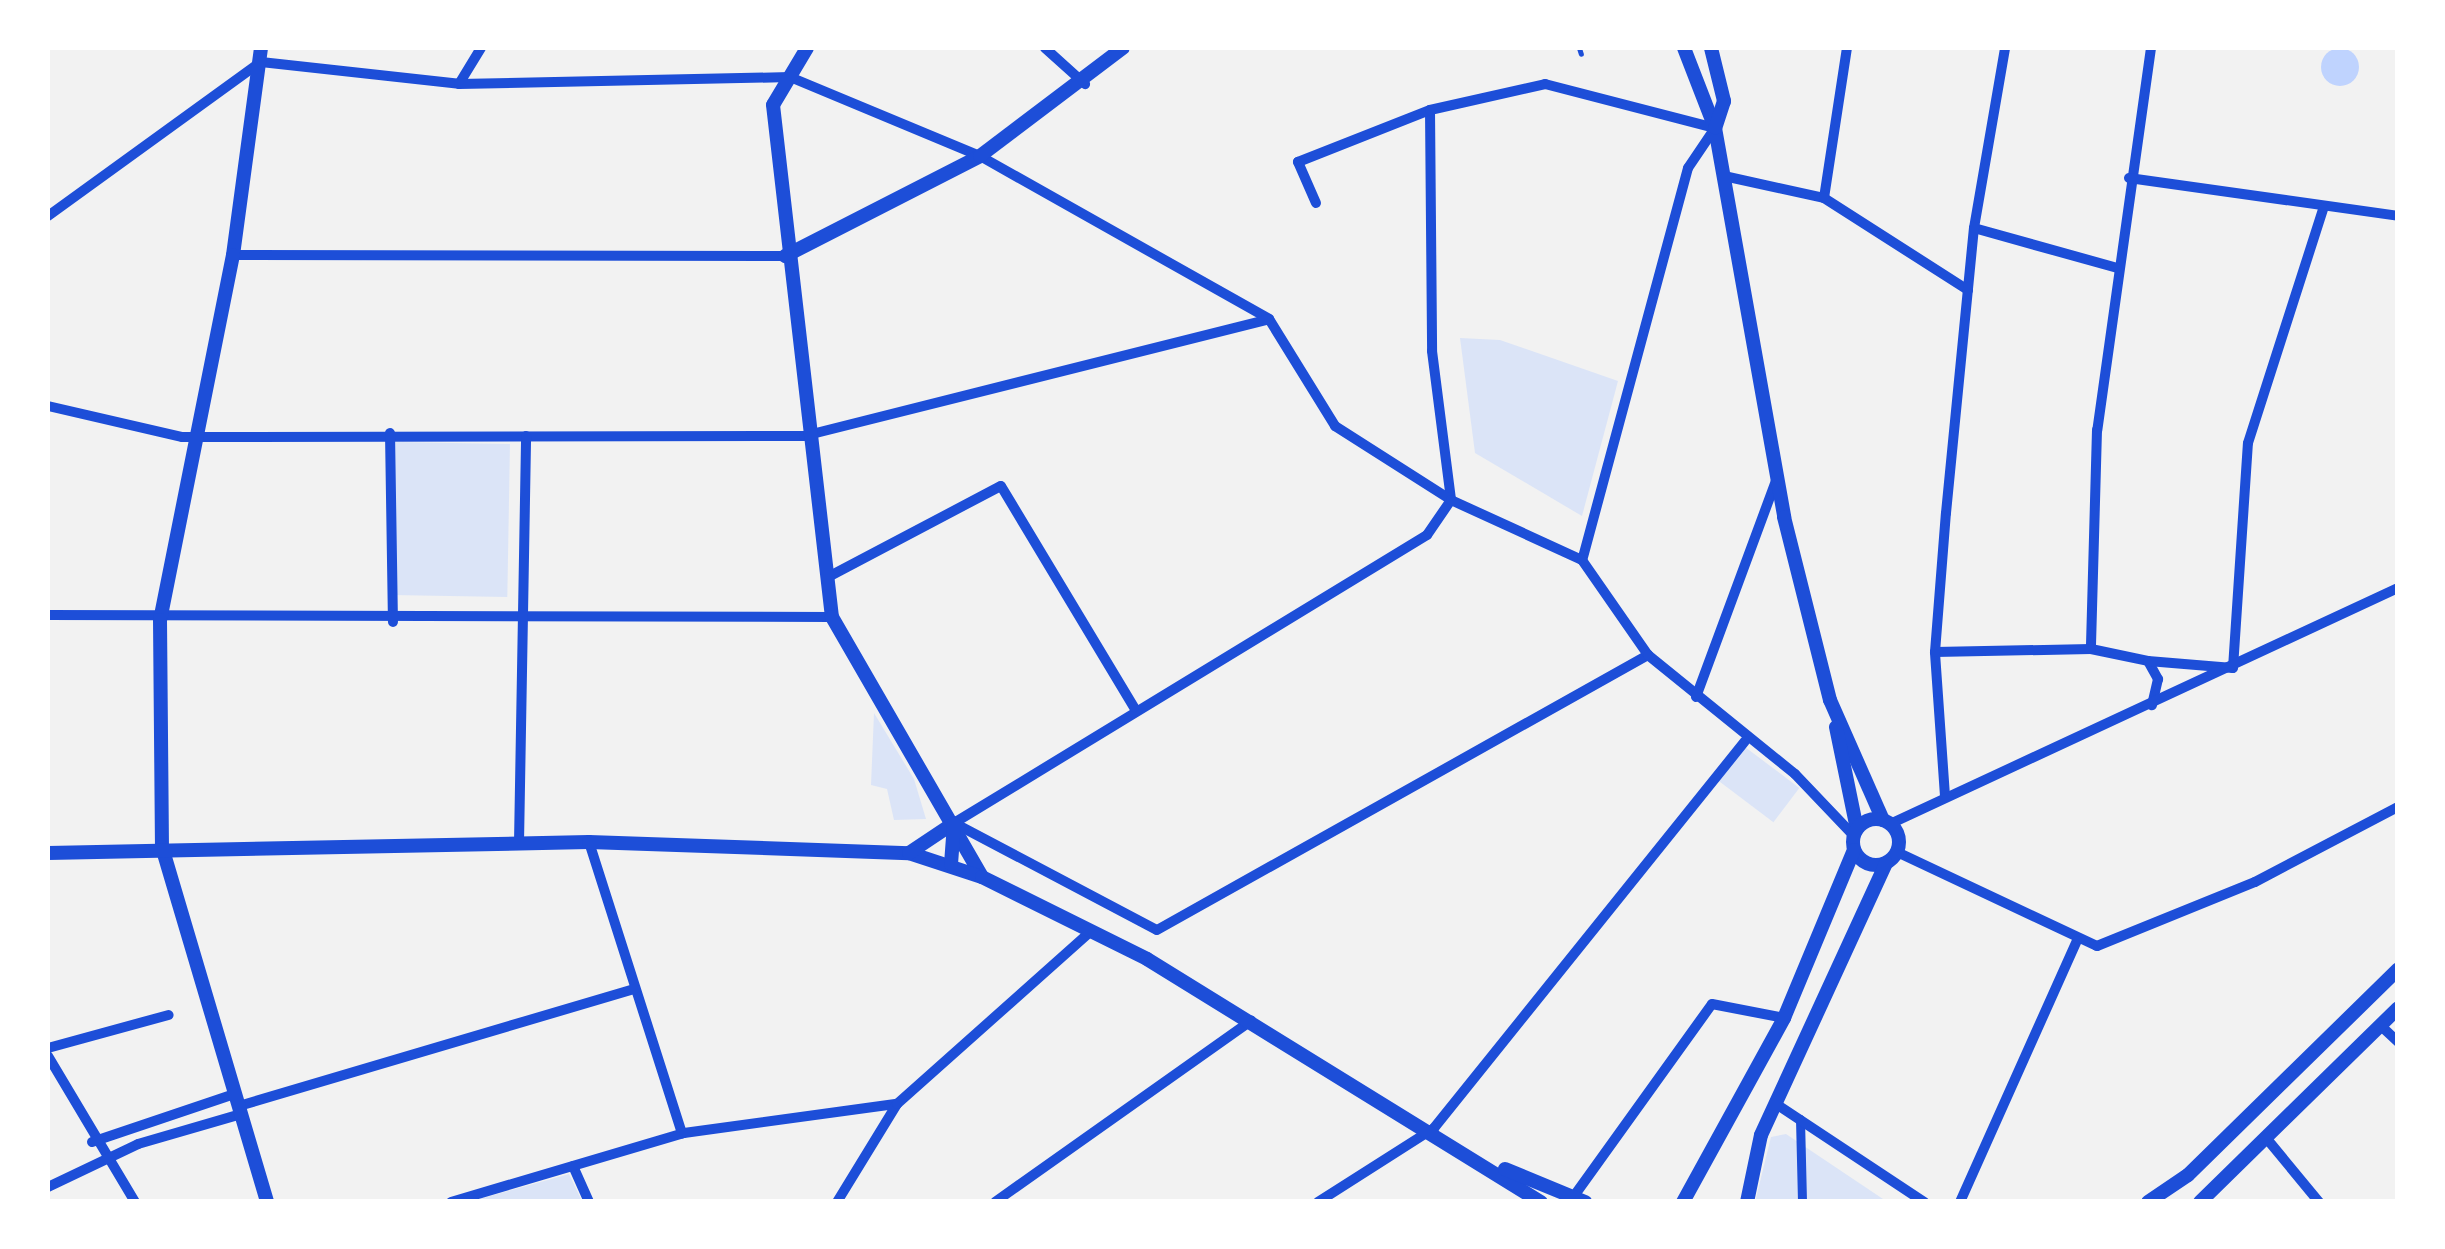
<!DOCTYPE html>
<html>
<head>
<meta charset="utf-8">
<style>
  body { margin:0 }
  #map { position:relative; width:2445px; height:1249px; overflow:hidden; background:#f2f2f2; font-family:"PT Sans Narrow",sans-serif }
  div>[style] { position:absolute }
  .green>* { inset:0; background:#dbe4f7; transform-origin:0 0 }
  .water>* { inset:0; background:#bfd3fe }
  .round { border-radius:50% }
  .service>* { height:5px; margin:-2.5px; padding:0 2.5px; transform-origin:2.5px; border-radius:2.5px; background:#1d4ed8 }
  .pedestrian>* { height:9px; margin:-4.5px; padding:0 4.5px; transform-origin:4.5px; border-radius:4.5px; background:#1d4ed8 }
  .minor>* { height:10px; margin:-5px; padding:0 5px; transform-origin:5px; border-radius:5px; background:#1d4ed8 }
  .tertiary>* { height:14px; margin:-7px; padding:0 7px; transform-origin:7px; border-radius:7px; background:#1d4ed8 }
  .tertiary>.ring { margin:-7px; padding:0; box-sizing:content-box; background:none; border:14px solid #1d4ed8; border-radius:50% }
  span { translate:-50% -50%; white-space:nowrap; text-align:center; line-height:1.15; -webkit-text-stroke:10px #fff; paint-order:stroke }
  .frame { position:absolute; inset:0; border:50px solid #fff; pointer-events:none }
</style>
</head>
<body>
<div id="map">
  <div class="green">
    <div style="clip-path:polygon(1460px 338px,1500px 340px,1618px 381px,1582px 516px,1475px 453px)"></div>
    <div style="left:394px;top:442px;width:116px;height:153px;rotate:1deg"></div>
    <div style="clip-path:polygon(874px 713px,914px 779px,926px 819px,894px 820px,887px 789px,871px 785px)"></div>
    <div style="left:1745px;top:747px;width:68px;height:43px;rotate:37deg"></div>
    <div style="clip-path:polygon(1786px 1134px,1886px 1201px,1755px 1202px,1771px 1137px)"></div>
    <div style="clip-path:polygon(569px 1174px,582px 1201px,472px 1201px,562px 1176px)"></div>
  </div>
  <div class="water">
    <div class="round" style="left:2321px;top:48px;width:38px;height:38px"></div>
  </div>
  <div class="service">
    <div style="left:1579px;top:48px;width:6px;rotate:72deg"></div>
  </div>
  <div class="pedestrian">
    <div style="left:1800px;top:1119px;width:83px;rotate:88.6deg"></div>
  </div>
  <div class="minor">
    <div style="left:1045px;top:48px;width:54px;rotate:42deg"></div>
    <div style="left:2151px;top:48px;width:386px;rotate:98deg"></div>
    <div style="left:2097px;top:430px;width:219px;rotate:91.6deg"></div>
    <div style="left:2091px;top:649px;width:58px;rotate:11.9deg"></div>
    <div style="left:2148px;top:661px;width:21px;rotate:61deg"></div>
    <div style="left:2158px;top:679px;width:27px;rotate:103deg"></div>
    <div style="left:459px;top:84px;width:42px;rotate:-58.6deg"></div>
    <div style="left:1430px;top:110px;width:241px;rotate:89.5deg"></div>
    <div style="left:1432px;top:351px;width:150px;rotate:82.7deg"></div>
    <div style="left:1451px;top:500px;width:42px;rotate:124.4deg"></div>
    <div style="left:1427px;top:535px;width:554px;rotate:148.66deg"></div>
    <div style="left:954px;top:823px;width:229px;rotate:27.8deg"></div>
    <div style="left:1157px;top:930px;width:563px;rotate:-29.25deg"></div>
    <div style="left:1724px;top:176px;width:102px;rotate:12.4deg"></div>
    <div style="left:1824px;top:198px;width:152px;rotate:-81.3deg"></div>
    <div style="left:2129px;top:178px;width:272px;rotate:8deg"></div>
    <div style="left:1824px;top:198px;width:171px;rotate:32.6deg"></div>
    <div style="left:1316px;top:203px;width:45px;rotate:-113.7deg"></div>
    <div style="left:1298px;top:162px;width:142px;rotate:-21.5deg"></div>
    <div style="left:1430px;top:110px;width:118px;rotate:-12.7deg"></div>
    <div style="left:1545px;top:84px;width:176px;rotate:14.5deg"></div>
    <div style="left:1715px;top:128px;width:48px;rotate:124deg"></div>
    <div style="left:1688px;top:168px;width:406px;rotate:105.1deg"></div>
    <div style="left:48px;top:216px;width:263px;rotate:-35.9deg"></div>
    <div style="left:261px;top:62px;width:199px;rotate:6.3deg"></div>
    <div style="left:459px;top:84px;width:331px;rotate:-1.2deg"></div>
    <div style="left:790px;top:77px;width:206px;rotate:22.6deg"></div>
    <div style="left:980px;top:156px;width:332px;rotate:29.4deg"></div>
    <div style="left:1269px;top:319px;width:126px;rotate:58.3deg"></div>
    <div style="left:1335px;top:426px;width:138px;rotate:32.5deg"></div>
    <div style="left:1451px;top:500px;width:144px;rotate:24.6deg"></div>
    <div style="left:1582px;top:560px;width:116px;rotate:55.2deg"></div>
    <div style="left:1648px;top:655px;width:189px;rotate:39deg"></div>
    <div style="left:1795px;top:774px;width:86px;rotate:46.4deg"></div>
    <div style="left:1974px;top:228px;width:148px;rotate:15.6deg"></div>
    <div style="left:233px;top:255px;width:552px;rotate:0.1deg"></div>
    <div style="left:48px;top:406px;width:138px;rotate:13deg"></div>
    <div style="left:182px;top:437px;width:622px;rotate:-0.09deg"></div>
    <div style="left:804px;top:436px;width:479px;rotate:-14.1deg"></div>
    <div style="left:390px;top:433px;width:189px;rotate:89.1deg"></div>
    <div style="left:830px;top:576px;width:193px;rotate:-27.8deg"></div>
    <div style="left:1001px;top:486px;width:258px;rotate:59deg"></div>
    <div style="left:48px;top:615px;width:784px;rotate:0.15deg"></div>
    <div style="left:1935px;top:652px;width:156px;rotate:-1.1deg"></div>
    <div style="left:2148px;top:661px;width:85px;rotate:4.7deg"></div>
    <div style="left:2233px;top:668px;width:225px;rotate:-86.2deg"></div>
    <div style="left:2248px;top:443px;width:246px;rotate:-72.2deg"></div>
    <div style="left:1696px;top:697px;width:233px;rotate:-69.7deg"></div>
    <div style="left:1945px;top:796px;width:144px;rotate:-94deg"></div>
    <div style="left:1935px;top:652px;width:139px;rotate:-85.5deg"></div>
    <div style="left:1946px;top:513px;width:286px;rotate:-84.4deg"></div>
    <div style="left:1974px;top:228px;width:183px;rotate:-80.2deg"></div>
    <div style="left:1890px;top:824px;width:560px;rotate:-24.92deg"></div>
    <div style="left:589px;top:842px;width:306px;rotate:72.3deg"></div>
    <div style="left:519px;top:843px;width:407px;rotate:-89deg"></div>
    <div style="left:1897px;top:852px;width:221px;rotate:25.2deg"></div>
    <div style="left:2097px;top:946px;width:170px;rotate:-22.1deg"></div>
    <div style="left:2255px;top:882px;width:161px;rotate:-27.7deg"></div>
    <div style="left:2380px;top:1025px;width:25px;rotate:43deg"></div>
    <div style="left:48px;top:1048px;width:125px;rotate:-15.3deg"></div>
    <div style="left:48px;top:1056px;width:170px;rotate:59.2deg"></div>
    <div style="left:1776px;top:1104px;width:178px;rotate:33.5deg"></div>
    <div style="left:239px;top:1106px;width:413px;rotate:-16.5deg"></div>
    <div style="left:2267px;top:1139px;width:82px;rotate:50.5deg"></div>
    <div style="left:92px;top:1142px;width:151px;rotate:-18.6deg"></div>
    <div style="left:573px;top:1166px;width:39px;rotate:66deg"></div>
    <div style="left:48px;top:1187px;width:100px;rotate:-25.5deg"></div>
    <div style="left:138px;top:1144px;width:107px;rotate:-16.2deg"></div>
    <div style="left:1574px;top:1196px;width:236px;rotate:-54.3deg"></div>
    <div style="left:1712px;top:1004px;width:73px;rotate:11deg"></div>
    <div style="left:451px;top:1202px;width:243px;rotate:-16.5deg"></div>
    <div style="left:684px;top:1133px;width:215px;rotate:-7.8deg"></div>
    <div style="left:837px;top:1202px;width:115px;rotate:-58.5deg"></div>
    <div style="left:897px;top:1104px;width:260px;rotate:-41.7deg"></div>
    <div style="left:995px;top:1202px;width:314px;rotate:-35.3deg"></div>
    <div style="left:1318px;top:1202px;width:138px;rotate:-32.5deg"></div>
    <div style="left:1434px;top:1128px;width:496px;rotate:-51.2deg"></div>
    <div style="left:1960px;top:1202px;width:286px;rotate:-65.9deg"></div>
  </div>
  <div class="tertiary">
    <div style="left:261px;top:48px;width:209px;rotate:97.7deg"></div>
    <div style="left:233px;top:255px;width:372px;rotate:101.3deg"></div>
    <div style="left:160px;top:620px;width:227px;rotate:89.5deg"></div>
    <div style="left:162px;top:847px;width:370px;rotate:73.5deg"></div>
    <div style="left:807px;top:48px;width:66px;rotate:120.8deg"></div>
    <div style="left:773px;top:105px;width:515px;rotate:83.43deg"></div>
    <div style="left:832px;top:617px;width:300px;rotate:60deg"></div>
    <div style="left:1684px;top:48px;width:86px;rotate:68.8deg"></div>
    <div style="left:1715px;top:128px;width:395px;rotate:79.9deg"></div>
    <div style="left:1784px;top:517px;width:189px;rotate:75.9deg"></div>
    <div style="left:1830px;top:700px;width:131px;rotate:66.2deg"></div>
    <div style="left:1711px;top:48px;width:55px;rotate:76.2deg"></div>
    <div style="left:1724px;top:101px;width:28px;rotate:108deg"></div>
    <div style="left:785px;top:256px;width:219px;rotate:-27.1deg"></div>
    <div style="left:980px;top:156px;width:179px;rotate:-37.1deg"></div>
    <div style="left:1836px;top:727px;width:104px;rotate:78.4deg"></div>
    <div class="ring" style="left:1853px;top:819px;width:32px;height:32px"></div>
    <div style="left:48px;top:853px;width:541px;rotate:-1.16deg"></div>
    <div style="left:589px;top:842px;width:320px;rotate:2deg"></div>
    <div style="left:909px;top:853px;width:77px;rotate:18.2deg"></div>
    <div style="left:982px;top:877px;width:184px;rotate:26.4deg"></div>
    <div style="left:1147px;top:959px;width:463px;rotate:31.7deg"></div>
    <div style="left:909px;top:853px;width:54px;rotate:-33.7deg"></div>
    <div style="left:951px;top:864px;width:40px;rotate:-85.7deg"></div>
    <div style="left:1505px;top:1169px;width:87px;rotate:22.4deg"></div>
    <div style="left:1683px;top:1202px;width:210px;rotate:-61.2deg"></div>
    <div style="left:1784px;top:1018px;width:182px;rotate:-67.4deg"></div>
    <div style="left:1747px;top:1202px;width:68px;rotate:-78.2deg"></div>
    <div style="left:1761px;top:1135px;width:299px;rotate:-65.3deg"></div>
    <div style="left:2148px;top:1202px;width:48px;rotate:-34deg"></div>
    <div style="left:2188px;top:1175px;width:294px;rotate:-44.4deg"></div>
    <div style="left:2200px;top:1202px;width:277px;rotate:-44.4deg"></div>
  </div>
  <div class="frame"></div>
</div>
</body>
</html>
